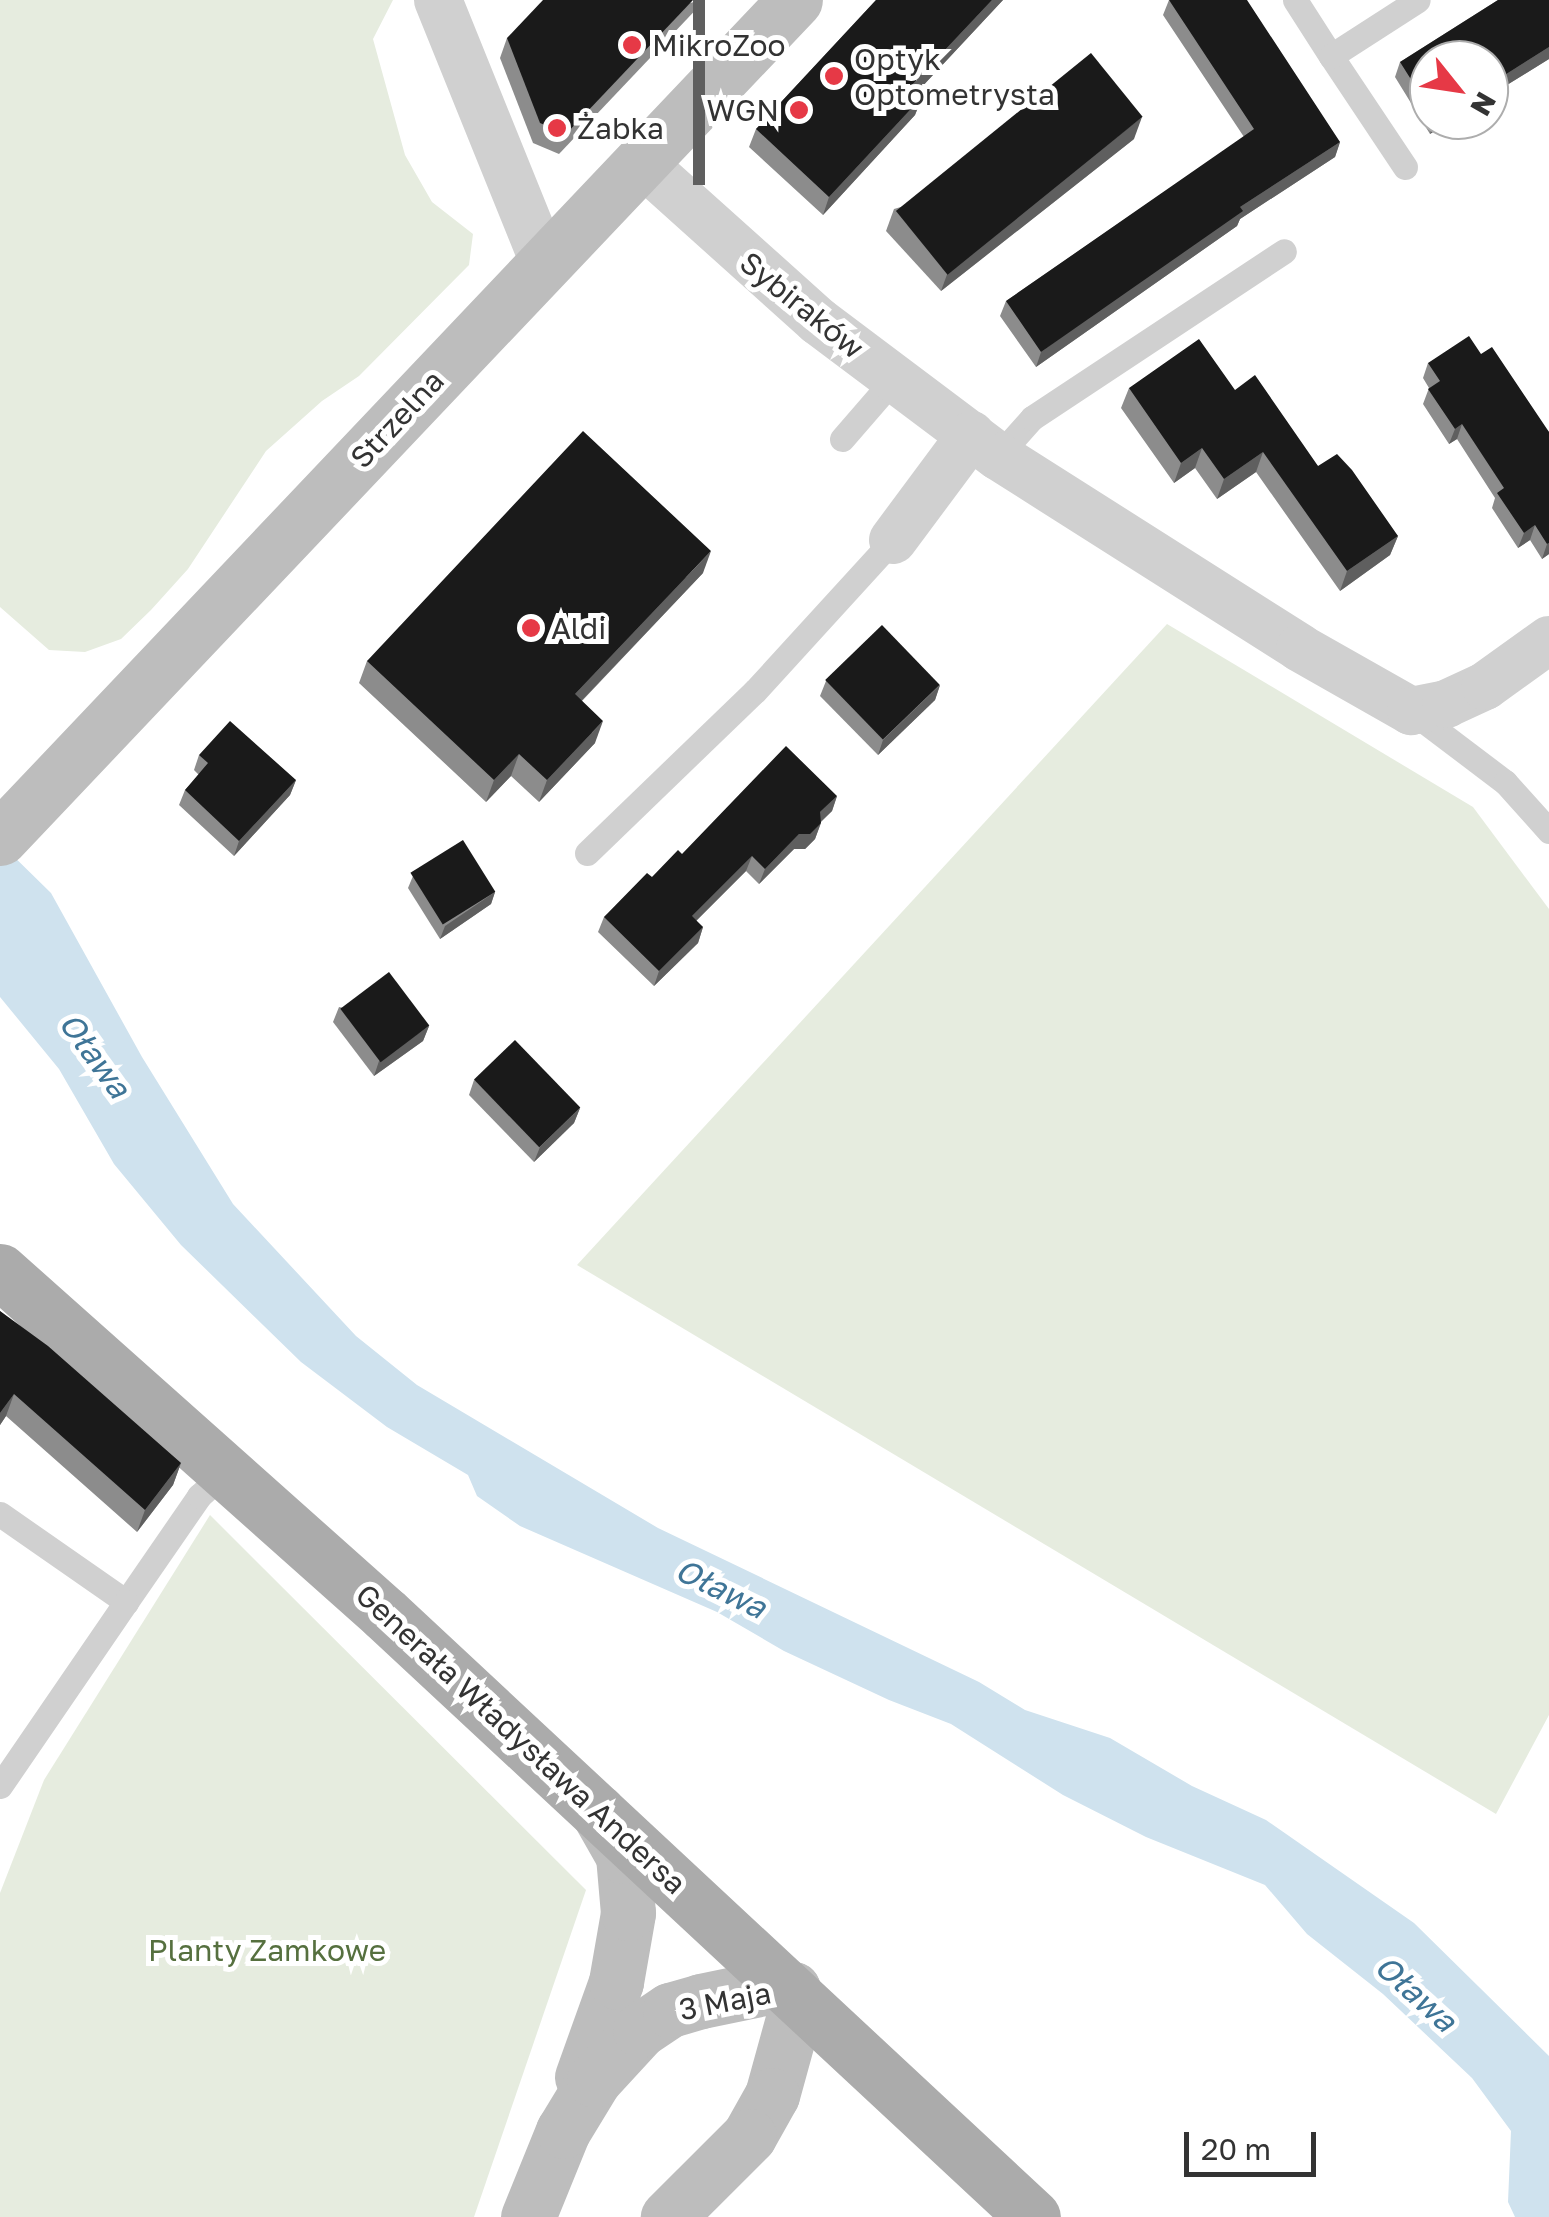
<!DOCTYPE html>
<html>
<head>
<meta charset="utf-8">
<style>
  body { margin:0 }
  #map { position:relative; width:1549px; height:2217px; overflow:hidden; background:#fff; font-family:"Golos Text",sans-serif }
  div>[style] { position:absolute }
  .green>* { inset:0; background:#e6ecdf }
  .water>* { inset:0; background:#cfe2ee }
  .service>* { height:25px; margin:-12.5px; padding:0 12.5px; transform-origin:12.5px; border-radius:12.5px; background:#d0d0d0 }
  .minor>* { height:48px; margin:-24px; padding:0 24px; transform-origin:24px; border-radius:24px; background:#d0d0d0 }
  .secondary>* { height:55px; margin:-27.5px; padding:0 27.5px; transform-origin:27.5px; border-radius:27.5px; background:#bdbdbd }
  .primary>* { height:55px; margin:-27.5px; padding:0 27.5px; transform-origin:27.5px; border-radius:27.5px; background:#ababab }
  .wall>* { inset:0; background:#8c8c8c }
  .shaded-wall>* { inset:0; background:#5f5f5f; transform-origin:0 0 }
  .building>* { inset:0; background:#1a1a1a; transform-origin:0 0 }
  .dots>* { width:28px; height:28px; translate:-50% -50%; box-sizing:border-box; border:5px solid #fff; border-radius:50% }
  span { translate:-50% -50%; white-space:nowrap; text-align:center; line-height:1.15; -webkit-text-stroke:10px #fff; paint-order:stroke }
  .poi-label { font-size:30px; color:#333 }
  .left { translate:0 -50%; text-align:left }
  .right { translate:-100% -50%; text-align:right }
  .street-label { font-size:30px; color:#333 }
  .park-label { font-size:30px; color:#56703f }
  .water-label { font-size:32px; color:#3f7597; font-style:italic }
  .north { position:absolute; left:1409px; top:40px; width:100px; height:100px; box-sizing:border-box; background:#fff; border:2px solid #adadad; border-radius:50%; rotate:120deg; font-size:28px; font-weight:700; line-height:40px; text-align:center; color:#333 }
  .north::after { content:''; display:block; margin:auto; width:35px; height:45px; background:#e63946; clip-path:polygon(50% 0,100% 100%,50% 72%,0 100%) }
  .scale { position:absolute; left:1184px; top:2132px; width:132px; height:45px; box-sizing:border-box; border:5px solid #333; border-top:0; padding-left:12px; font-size:30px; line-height:35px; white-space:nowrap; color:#333; -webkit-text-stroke:8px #fff; paint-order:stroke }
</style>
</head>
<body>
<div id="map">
  <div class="green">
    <div style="clip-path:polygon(0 0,393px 0,373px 39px,405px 155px,432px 202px,473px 234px,469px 265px,359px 376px,322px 401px,266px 451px,188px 569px,151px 610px,121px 639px,85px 652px,49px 650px,0 607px)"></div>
    <div style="clip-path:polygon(1167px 624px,1473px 807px,1549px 909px,1549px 1715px,1496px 1814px,577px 1265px)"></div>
    <div style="clip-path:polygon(210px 1515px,586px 1890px,474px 2217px,0 2217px,0 1893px,44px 1780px)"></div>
  </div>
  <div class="water">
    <div style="clip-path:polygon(0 843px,51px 893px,142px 1057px,233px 1204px,356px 1336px,417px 1385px,658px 1528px,979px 1682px,1025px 1710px,1110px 1738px,1192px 1786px,1266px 1820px,1414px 1923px,1549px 2056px,1549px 2217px,1515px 2217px,1508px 2202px,1511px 2131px,1472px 2078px,1383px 1994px,1307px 1934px,1265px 1885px,1146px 1837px,1063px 1795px,951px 1724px,889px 1700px,784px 1651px,717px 1612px,520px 1526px,477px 1496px,468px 1475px,387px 1427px,301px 1362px,181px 1245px,114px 1164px,59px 1069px,0 997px)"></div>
  </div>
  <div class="service">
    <div style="left:1295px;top:0;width:67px;rotate:57.3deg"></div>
    <div style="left:1405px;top:167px;width:133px;rotate:-123.7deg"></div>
    <div style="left:1331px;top:56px;width:103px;rotate:-32.8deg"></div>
    <div style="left:842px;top:439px;width:79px;rotate:-49.1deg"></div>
    <div style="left:998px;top:456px;width:51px;rotate:-48.2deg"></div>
    <div style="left:1032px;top:418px;width:302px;rotate:-33.5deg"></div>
    <div style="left:1411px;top:711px;width:118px;rotate:37.1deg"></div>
    <div style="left:1505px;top:782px;width:66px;rotate:48.1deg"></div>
    <div style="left:587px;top:853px;width:233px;rotate:-44deg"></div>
    <div style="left:755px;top:691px;width:205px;rotate:-47.6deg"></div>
    <div style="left:0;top:1514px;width:154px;rotate:34.9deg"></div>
    <div style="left:126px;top:1602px;width:129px;rotate:-55.4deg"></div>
    <div style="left:199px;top:1496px;width:39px;rotate:-42deg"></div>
    <div style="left:0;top:1786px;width:223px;rotate:-55.6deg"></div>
  </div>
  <div class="minor">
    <div style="left:438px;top:0;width:284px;rotate:68deg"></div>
    <div style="left:642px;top:163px;width:237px;rotate:41.9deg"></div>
    <div style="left:818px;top:321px;width:225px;rotate:36.9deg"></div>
    <div style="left:998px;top:456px;width:358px;rotate:32.4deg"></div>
    <div style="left:1300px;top:648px;width:128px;rotate:29.6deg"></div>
    <div style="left:1411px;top:711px;width:36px;rotate:-11deg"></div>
    <div style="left:1446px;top:704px;width:43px;rotate:-24.8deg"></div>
    <div style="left:1485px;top:686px;width:79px;rotate:-35.7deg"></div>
    <div style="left:893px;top:540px;width:131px;rotate:-53.4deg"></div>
  </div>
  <div class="secondary">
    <div style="left:0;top:838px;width:1155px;rotate:-46.51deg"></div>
    <div style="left:582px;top:2077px;width:101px;rotate:-70.3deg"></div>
    <div style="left:616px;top:1982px;width:70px;rotate:-80.1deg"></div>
    <div style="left:628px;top:1913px;width:57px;rotate:-95deg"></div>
    <div style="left:623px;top:1856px;width:51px;rotate:-119.6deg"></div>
    <div style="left:528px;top:2217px;width:93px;rotate:-67.9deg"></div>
    <div style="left:563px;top:2131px;width:60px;rotate:-58.7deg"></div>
    <div style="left:594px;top:2080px;width:68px;rotate:-47.4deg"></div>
    <div style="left:640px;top:2030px;width:36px;rotate:-34deg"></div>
    <div style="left:670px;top:2010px;width:32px;rotate:-16deg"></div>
    <div style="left:701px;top:2001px;width:64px;rotate:-11.7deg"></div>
    <div style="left:764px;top:1988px;width:29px;rotate:2deg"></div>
    <div style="left:793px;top:1989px;width:30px;rotate:90deg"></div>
    <div style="left:793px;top:2019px;width:79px;rotate:105.4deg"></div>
    <div style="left:772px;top:2095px;width:47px;rotate:119.3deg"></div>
    <div style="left:749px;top:2136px;width:115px;rotate:135deg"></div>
  </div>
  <div class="primary">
    <div style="left:0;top:1271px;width:516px;rotate:41.7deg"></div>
    <div style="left:385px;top:1614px;width:885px;rotate:42.94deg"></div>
  </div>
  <div class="wall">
    <div style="clip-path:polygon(705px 0,559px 154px,533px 143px,500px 58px,507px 38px)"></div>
    <div style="clip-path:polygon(876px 0,1003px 0,917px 92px,922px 97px,915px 115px,823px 215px,749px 147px,756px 129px)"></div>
    <div style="clip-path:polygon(1169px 0,1340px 142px,1335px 157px,1240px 219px,1237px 226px,1036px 367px,1000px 316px,1006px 301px,1244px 137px,1163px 15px)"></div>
    <div style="clip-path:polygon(1498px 0,1549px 0,1549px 59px,1489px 96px,1489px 60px,1429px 60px,1429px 120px,1451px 120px,1430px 134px,1395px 77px,1400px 62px)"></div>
    <div style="clip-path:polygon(1134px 139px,941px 291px,886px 231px,894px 209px)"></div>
    <div style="clip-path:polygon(1481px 354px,1549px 432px,1549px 554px,1542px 559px,1530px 540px,1518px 548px,1492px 508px,1495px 498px,1457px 439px,1449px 444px,1423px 404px,1429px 388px,1423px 378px,1428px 363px)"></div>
    <div style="clip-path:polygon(1129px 388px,1235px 390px,1318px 466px,1398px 536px,1390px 555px,1340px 591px,1256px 472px,1217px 499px,1195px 468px,1174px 483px,1121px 408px)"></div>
    <div style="clip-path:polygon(703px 573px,582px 701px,595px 743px,539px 802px,511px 776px,486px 802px,359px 683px,367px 661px)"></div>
    <div style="clip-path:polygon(826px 681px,940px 685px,935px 700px,878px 755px,820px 696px)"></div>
    <div style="clip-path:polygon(199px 755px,296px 780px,290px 795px,234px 856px,179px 805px,185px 790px,199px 775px,194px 770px)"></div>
    <div style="clip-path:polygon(837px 796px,832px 811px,821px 822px,815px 839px,805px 849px,794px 849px,759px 884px,746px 871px,696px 921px,703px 927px,698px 943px,654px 986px,598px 932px,604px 917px,652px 877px)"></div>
    <div style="clip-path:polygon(413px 876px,495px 892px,491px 904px,440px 939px,408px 888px)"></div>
    <div style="clip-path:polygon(339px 1007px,429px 1026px,423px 1041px,374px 1076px,333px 1022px)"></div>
    <div style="clip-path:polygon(474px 1080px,580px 1108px,574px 1123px,534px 1162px,469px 1095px)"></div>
    <div style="clip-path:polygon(0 1311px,181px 1463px,173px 1485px,137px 1532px,6px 1416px,0 1425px)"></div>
  </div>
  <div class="shaded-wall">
    <div style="left:693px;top:0;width:12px;height:185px"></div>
    <div style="clip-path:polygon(992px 0,1003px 0,905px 105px,911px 86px)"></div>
    <div style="clip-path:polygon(1549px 47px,1549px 59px,1489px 96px,1489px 85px)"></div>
    <div style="clip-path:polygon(922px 97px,915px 115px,823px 215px,829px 197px)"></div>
    <div style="clip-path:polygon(1142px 117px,1134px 139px,941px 291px,949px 269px)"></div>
    <div style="clip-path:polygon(1435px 120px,1451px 120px,1430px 134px)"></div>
    <div style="clip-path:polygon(1340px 142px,1335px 157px,1240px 219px,1237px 226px,1036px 367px,1041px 352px,1240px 207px)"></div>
    <div style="clip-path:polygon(1462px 424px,1457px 439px,1449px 444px,1455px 429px)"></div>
    <div style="clip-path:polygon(1202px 448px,1195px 468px,1174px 483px,1181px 463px)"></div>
    <div style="clip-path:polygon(1263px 452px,1256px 472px,1217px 499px,1224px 479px)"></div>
    <div style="clip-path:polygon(1535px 525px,1530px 540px,1518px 548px,1524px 533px)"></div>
    <div style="clip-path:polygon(1398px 536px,1390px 555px,1340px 591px,1347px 571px)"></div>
    <div style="clip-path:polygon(1549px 543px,1549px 554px,1542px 559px,1547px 544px)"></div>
    <div style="clip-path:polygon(711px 551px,703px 573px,567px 716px,575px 694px)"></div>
    <div style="clip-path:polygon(940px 685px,935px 700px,878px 755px,883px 740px)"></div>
    <div style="clip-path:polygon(603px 721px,595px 743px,539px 802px,547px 780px)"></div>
    <div style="clip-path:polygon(519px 754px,511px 776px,486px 802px,494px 780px)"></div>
    <div style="clip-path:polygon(296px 780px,290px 795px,234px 856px,239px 841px)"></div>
    <div style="clip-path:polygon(837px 796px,832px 811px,815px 827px,820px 812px)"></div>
    <div style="clip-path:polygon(821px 823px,815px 839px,805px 849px,794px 849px,759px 884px,765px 869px,799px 834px)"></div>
    <div style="clip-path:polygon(752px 856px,746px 871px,686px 931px,692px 916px)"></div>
    <div style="clip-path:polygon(495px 892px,491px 904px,440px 939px,445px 926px)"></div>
    <div style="clip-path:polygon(703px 927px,698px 943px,654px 986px,659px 971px)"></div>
    <div style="clip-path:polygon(429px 1026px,423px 1041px,374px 1076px,379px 1061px)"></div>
    <div style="clip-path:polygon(580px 1108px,574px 1123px,534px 1162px,540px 1147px)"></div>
    <div style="clip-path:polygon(14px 1394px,6px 1416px,0 1425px,0 1413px)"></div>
    <div style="clip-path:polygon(181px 1463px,173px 1485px,137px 1532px,145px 1510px)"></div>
  </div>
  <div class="building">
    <div style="clip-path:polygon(543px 0,693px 0,566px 134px,540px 123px,507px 38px)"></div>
    <div style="clip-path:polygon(876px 0,992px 0,911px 86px,922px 97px,829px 197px,756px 129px)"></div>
    <div style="clip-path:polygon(1169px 0,1247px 0,1340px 142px,1240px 207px,1243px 211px,1041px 352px,1006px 301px,1254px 129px)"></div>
    <div style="clip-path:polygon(1498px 0,1549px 0,1549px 47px,1489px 85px,1489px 60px,1429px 60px,1429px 108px,1400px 62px)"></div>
    <div style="left:1091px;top:53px;width:82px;height:251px;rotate:51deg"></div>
    <div style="clip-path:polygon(1469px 336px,1481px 354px,1492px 347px,1549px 432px,1549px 543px,1547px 544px,1535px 525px,1524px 533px,1497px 493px,1504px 488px,1462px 424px,1455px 429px,1428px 389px,1440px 381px,1428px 363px)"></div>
    <div style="clip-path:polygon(1199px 339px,1235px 390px,1255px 375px,1318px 466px,1337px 454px,1352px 470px,1398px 536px,1347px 571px,1263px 452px,1224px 479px,1202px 448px,1181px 463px,1129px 388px)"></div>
    <div style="clip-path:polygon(583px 431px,711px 551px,575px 694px,603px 721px,547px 780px,519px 754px,494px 780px,367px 661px)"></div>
    <div style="left:882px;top:625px;width:83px;height:79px;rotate:46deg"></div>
    <div style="clip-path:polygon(230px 721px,296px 780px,239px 841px,185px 790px,208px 763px,199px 755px)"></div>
    <div style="clip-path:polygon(786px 746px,837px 796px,820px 812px,821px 823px,810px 834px,799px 834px,765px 869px,752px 856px,692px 916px,703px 927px,659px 971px,604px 917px,647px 873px,652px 877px,678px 850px,682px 854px)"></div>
    <div style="left:463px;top:840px;width:61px;height:62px;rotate:58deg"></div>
    <div style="left:389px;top:972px;width:67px;height:61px;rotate:53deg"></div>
    <div style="left:515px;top:1040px;width:94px;height:57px;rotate:46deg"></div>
    <div style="clip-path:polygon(0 1311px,48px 1346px,181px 1463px,145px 1510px,14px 1394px,0 1413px)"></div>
  </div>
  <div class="dots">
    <div style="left:632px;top:45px;background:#e63946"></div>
    <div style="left:834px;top:76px;background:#e63946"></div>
    <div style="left:799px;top:110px;background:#e63946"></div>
    <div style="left:557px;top:128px;background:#e63946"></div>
    <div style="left:531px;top:628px;background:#e63946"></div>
  </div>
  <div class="poi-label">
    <span class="left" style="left:652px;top:45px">MikroZoo</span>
    <span class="left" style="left:854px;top:76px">Optyk<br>Optometrysta</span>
    <span class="right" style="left:779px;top:110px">WGN</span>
    <span class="left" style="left:577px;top:128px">Żabka</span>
    <span class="left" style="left:551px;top:628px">Aldi</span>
  </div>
  <div class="street-label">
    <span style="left:802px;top:305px;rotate:39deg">Sybiraków</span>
    <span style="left:397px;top:419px;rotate:-47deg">Strzelna</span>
    <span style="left:521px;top:1739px;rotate:43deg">Generała Władysława Andersa</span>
    <span style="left:725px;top:2001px;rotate:-11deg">3 Maja</span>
  </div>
  <div class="park-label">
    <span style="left:267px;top:1950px">Planty Zamkowe</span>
  </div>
  <div class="water-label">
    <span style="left:95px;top:1055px;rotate:54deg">Oława</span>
    <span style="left:721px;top:1588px;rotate:26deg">Oława</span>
    <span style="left:1416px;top:1993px;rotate:42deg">Oława</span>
  </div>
  <div class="north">N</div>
  <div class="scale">20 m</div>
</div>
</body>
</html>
